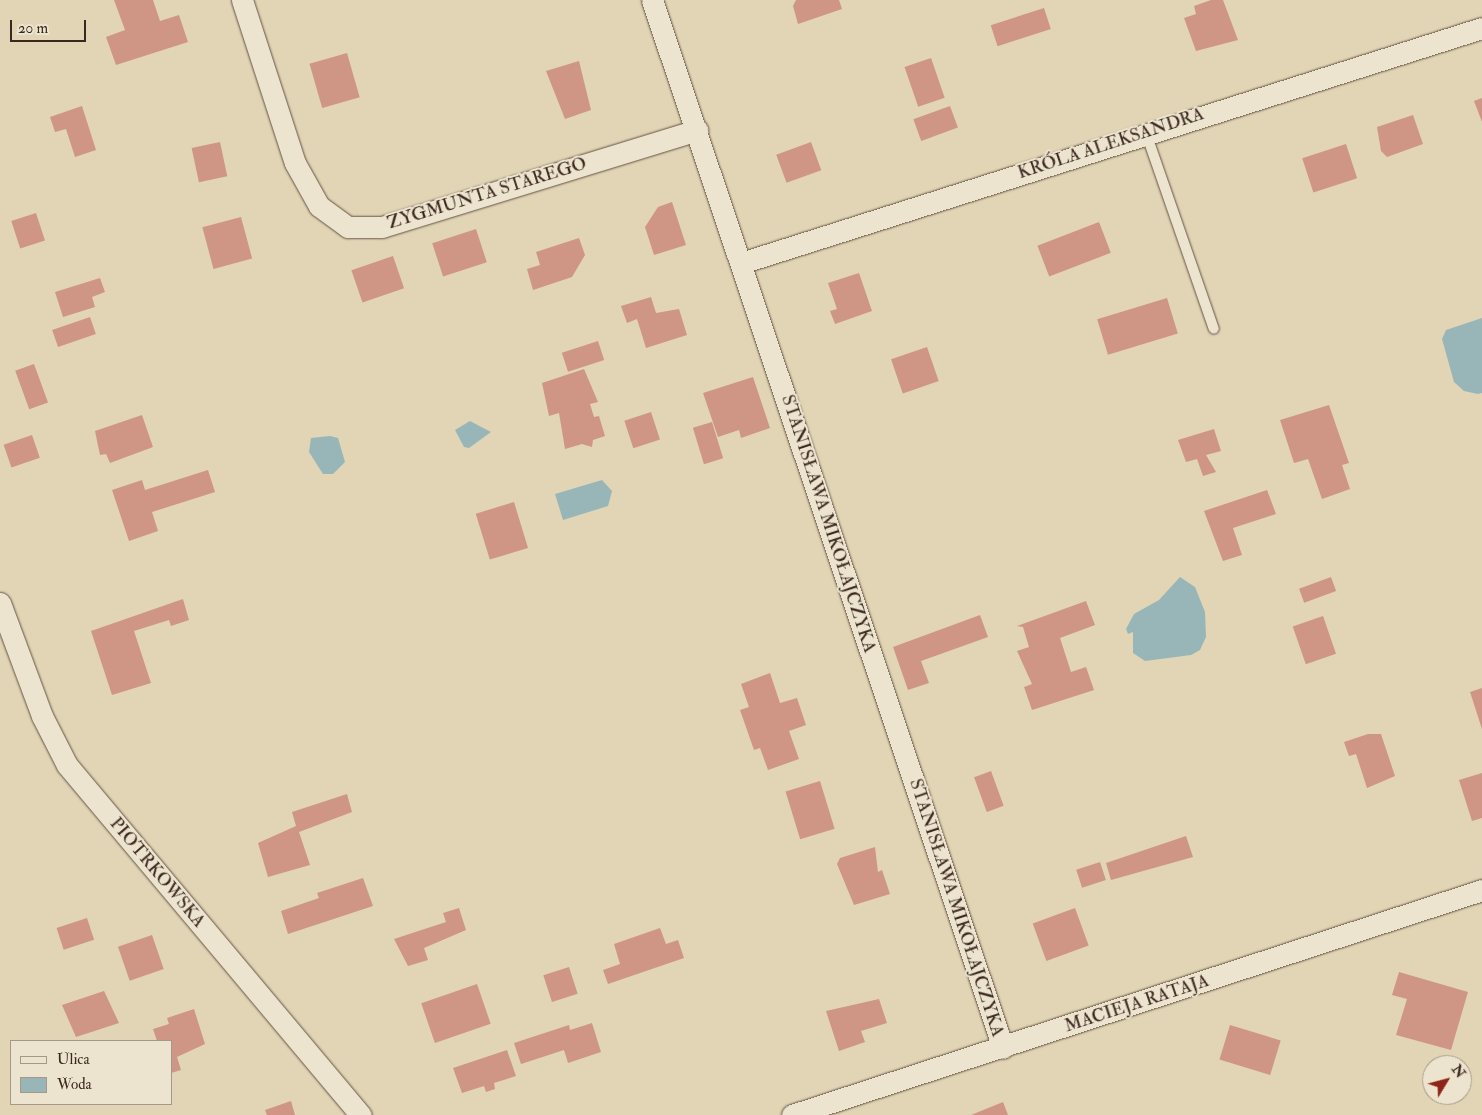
<!DOCTYPE html>
<html>
<head>
<meta charset="utf-8">
<style>
  body { margin:0 }
  #map { position:relative; width:1482px; height:1115px; overflow:hidden; background:#e1d5b5; font-family:"IM FELL Double Pica",serif }
  div>[style] { position:absolute }
  .water>* { inset:0; background:#98b6b8 }
  .building>* { inset:0; background:#cf9585; transform-origin:0 0 }
  .roads { filter:drop-shadow(0 0 1px #655244) drop-shadow(0 0 1px #655244) }
  .service>* { height:10px; margin:-5px; padding:0 5px; transform-origin:5px; border-radius:5px; background:#ece4cf }
  .minor>* { height:21px; margin:-10.5px; padding:0 10.5px; transform-origin:10.5px; border-radius:10.5px; background:#ece4cf }
  span { translate:-50% -50%; white-space:nowrap; text-align:center; line-height:1.15; -webkit-text-stroke:4px #ece4cf; paint-order:stroke }
  .street-label { font-size:18px; color:#3c271e }
  .legend { position:absolute; left:10px; top:1040px; width:162px; height:65px; box-sizing:border-box; background:#ece4cf; border:1px solid #a69888; margin:0; padding:6px 9px; list-style:none; font-size:15px; color:#3c271e }
  .legend li { display:flex; align-items:center; gap:10px; height:25px }
  .legend b { width:25px; border:1px solid #a69888 }
  .north { position:absolute; left:1422px; top:1055px; width:50px; height:50px; box-sizing:border-box; background:#ece4cf; border:1px solid #a69888; border-radius:50%; rotate:53deg; font-size:14px; font-weight:700; line-height:20px; text-align:center; color:#3c271e }
  .north::after { content:''; display:block; margin:auto; width:18px; height:22px; background:#8f2418; clip-path:polygon(50% 0,100% 100%,50% 72%,0 100%) }
  .scale { position:absolute; left:10px; top:20px; width:76px; height:22px; box-sizing:border-box; border:2px solid #3c271e; border-top:0; padding-left:6px; font-size:15px; line-height:18px; white-space:nowrap; color:#3c271e; -webkit-text-stroke:4px #ece4cf; paint-order:stroke }
</style>
</head>
<body>
<div id="map">
  <div class="water">
    <div style="clip-path:polygon(1482px 318px,1482px 393px,1478px 394px,1464px 391px,1454px 382px,1442px 339px,1446px 330px)"></div>
    <div style="clip-path:polygon(470px 421px,491px 432px,469px 448px,464px 447px,455px 430px)"></div>
    <div style="clip-path:polygon(330px 436px,338px 438px,345px 462px,333px 474px,323px 474px,309px 452px,311px 438px)"></div>
    <div style="clip-path:polygon(602px 480px,612px 491px,608px 506px,563px 520px,555px 494px)"></div>
    <div style="clip-path:polygon(1180px 577px,1195px 587px,1205px 612px,1206px 637px,1200px 650px,1191px 655px,1145px 661px,1133px 653px,1133px 632px,1128px 634px,1126px 629px,1134px 614px,1159px 600px)"></div>
  </div>
  <div class="building">
    <div style="clip-path:polygon(114px 0,153px 0,160px 21px,179px 15px,188px 42px,116px 65px,106px 37px,125px 30px)"></div>
    <div style="clip-path:polygon(796px 0,839px 0,842px 9px,798px 24px,793px 6px)"></div>
    <div style="clip-path:polygon(1211px 0,1223px 0,1238px 40px,1196px 51px,1184px 18px,1196px 14px,1194px 6px)"></div>
    <div style="left:1044px;top:8px;width:22px;height:56px;rotate:72deg"></div>
    <div style="left:347px;top:53px;width:46px;height:39px;rotate:74deg"></div>
    <div style="left:931px;top:58px;width:42px;height:28px;rotate:71deg"></div>
    <div style="clip-path:polygon(579px 61px,591px 110px,565px 119px,546px 71px)"></div>
    <div style="clip-path:polygon(1482px 98px,1482px 122px,1474px 101px)"></div>
    <div style="clip-path:polygon(82px 106px,96px 150px,75px 157px,66px 129px,55px 132px,50px 117px)"></div>
    <div style="left:950px;top:106px;width:23px;height:39px;rotate:70deg"></div>
    <div style="clip-path:polygon(1413px 115px,1423px 144px,1387px 157px,1381px 151px,1377px 127px)"></div>
    <div style="left:220px;top:142px;width:35px;height:29px;rotate:78deg"></div>
    <div style="left:811px;top:142px;width:30px;height:37px;rotate:70deg"></div>
    <div style="left:1346px;top:144px;width:36px;height:46px;rotate:72deg"></div>
    <div style="clip-path:polygon(672px 202px,686px 245px,654px 255px,645px 227px,658px 207px)"></div>
    <div style="left:36px;top:213px;width:29px;height:26px;rotate:72deg"></div>
    <div style="left:241px;top:217px;width:43px;height:40px;rotate:75deg"></div>
    <div style="left:1099px;top:222px;width:33px;height:66px;rotate:69deg"></div>
    <div style="left:476px;top:229px;width:35px;height:46px;rotate:72deg"></div>
    <div style="clip-path:polygon(579px 238px,585px 255px,572px 277px,533px 290px,527px 269px,540px 265px,536px 252px)"></div>
    <div style="left:393px;top:256px;width:34px;height:44px;rotate:71deg"></div>
    <div style="clip-path:polygon(859px 273px,872px 311px,835px 324px,830px 311px,837px 309px,828px 283px)"></div>
    <div style="clip-path:polygon(100px 278px,105px 292px,92px 297px,95px 307px,63px 317px,55px 292px)"></div>
    <div style="clip-path:polygon(651px 297px,656px 313px,679px 309px,687px 335px,646px 348px,637px 319px,627px 323px,621px 306px)"></div>
    <div style="left:1167px;top:298px;width:37px;height:73px;rotate:73deg"></div>
    <div style="left:90px;top:317px;width:18px;height:40px;rotate:71deg"></div>
    <div style="left:598px;top:341px;width:20px;height:38px;rotate:72deg"></div>
    <div style="left:927px;top:347px;width:36px;height:38px;rotate:71deg"></div>
    <div style="left:34px;top:364px;width:41px;height:20px;rotate:70deg"></div>
    <div style="clip-path:polygon(584px 369px,598px 402px,590px 404px,594px 417px,599px 416px,605px 436px,593px 440px,592px 447px,582px 444px,565px 449px,559px 413px,549px 416px,542px 383px)"></div>
    <div style="clip-path:polygon(753px 377px,770px 428px,741px 438px,739px 430px,718px 437px,703px 393px)"></div>
    <div style="clip-path:polygon(1329px 405px,1349px 463px,1342px 465px,1350px 489px,1322px 499px,1308px 459px,1294px 463px,1280px 420px)"></div>
    <div style="left:651px;top:412px;width:29px;height:28px;rotate:72deg"></div>
    <div style="clip-path:polygon(142px 415px,153px 447px,110px 463px,106px 454px,100px 455px,95px 431px)"></div>
    <div style="left:712px;top:422px;width:38px;height:20px;rotate:73deg"></div>
    <div style="clip-path:polygon(1214px 429px,1221px 451px,1206px 455px,1216px 472px,1203px 476px,1197px 459px,1186px 462px,1178px 440px)"></div>
    <div style="left:32px;top:435px;width:24px;height:30px;rotate:71deg"></div>
    <div style="clip-path:polygon(208px 470px,215px 492px,152px 512px,158px 531px,129px 541px,112px 490px,142px 480px,145px 490px)"></div>
    <div style="clip-path:polygon(1267px 490px,1276px 514px,1233px 528px,1242px 555px,1223px 561px,1204px 511px)"></div>
    <div style="left:514px;top:502px;width:48px;height:40px;rotate:73deg"></div>
    <div style="left:1331px;top:577px;width:15px;height:34px;rotate:70deg"></div>
    <div style="clip-path:polygon(183px 599px,189px 620px,171px 626px,169px 620px,134px 631px,151px 683px,112px 695px,91px 631px)"></div>
    <div style="clip-path:polygon(1086px 601px,1095px 625px,1060px 638px,1071px 672px,1086px 667px,1094px 690px,1032px 710px,1024px 687px,1032px 684px,1017px 651px,1029px 647px,1023px 627px,1017px 626px)"></div>
    <div style="clip-path:polygon(980px 615px,988px 637px,921px 661px,929px 683px,908px 690px,893px 647px)"></div>
    <div style="left:1323px;top:616px;width:40px;height:32px;rotate:71deg"></div>
    <div style="clip-path:polygon(770px 673px,780px 703px,797px 698px,806px 725px,789px 731px,799px 759px,768px 770px,760px 748px,754px 750px,740px 710px,749px 707px,741px 684px)"></div>
    <div style="clip-path:polygon(1482px 688px,1482px 729px,1470px 692px)"></div>
    <div style="clip-path:polygon(1368px 734px,1381px 734px,1395px 776px,1367px 788px,1356px 754px,1349px 756px,1344px 742px)"></div>
    <div style="left:991px;top:771px;width:37px;height:18px;rotate:70deg"></div>
    <div style="clip-path:polygon(1482px 773px,1482px 818px,1472px 821px,1459px 780px)"></div>
    <div style="left:820px;top:781px;width:50px;height:36px;rotate:73deg"></div>
    <div style="clip-path:polygon(347px 794px,352px 812px,299px 832px,310px 865px,268px 877px,258px 843px,296px 826px,292px 812px)"></div>
    <div style="clip-path:polygon(1186px 836px,1193px 857px,1111px 880px,1106px 863px)"></div>
    <div style="clip-path:polygon(875px 847px,878px 872px,882px 870px,890px 894px,854px 905px,837px 864px,840px 858px)"></div>
    <div style="left:1100px;top:862px;width:19px;height:25px;rotate:72deg"></div>
    <div style="clip-path:polygon(363px 878px,373px 906px,288px 934px,281px 911px,319px 898px,317px 893px)"></div>
    <div style="clip-path:polygon(459px 908px,466px 930px,424px 948px,428px 960px,408px 966px,394px 939px,446px 922px,443px 913px)"></div>
    <div style="left:1075px;top:908px;width:40px;height:45px;rotate:70deg"></div>
    <div style="left:87px;top:918px;width:23px;height:32px;rotate:72deg"></div>
    <div style="clip-path:polygon(660px 928px,666px 944px,678px 940px,684px 958px,608px 984px,603px 970px,620px 964px,614px 944px)"></div>
    <div style="left:152px;top:935px;width:36px;height:36px;rotate:71deg"></div>
    <div style="left:569px;top:967px;width:28px;height:27px;rotate:72deg"></div>
    <div style="clip-path:polygon(1399px 972px,1468px 992px,1451px 1050px,1396px 1035px,1407px 999px,1392px 995px)"></div>
    <div style="left:477px;top:984px;width:42px;height:59px;rotate:71deg"></div>
    <div style="clip-path:polygon(104px 991px,119px 1023px,76px 1037px,62px 1005px)"></div>
    <div style="clip-path:polygon(879px 999px,887px 1023px,861px 1031px,865px 1042px,839px 1051px,826px 1011px)"></div>
    <div style="clip-path:polygon(194px 1009px,205px 1044px,177px 1057px,181px 1070px,171px 1073px,171px 1041px,157px 1041px,153px 1029px,169px 1024px,167px 1018px)"></div>
    <div style="clip-path:polygon(592px 1023px,601px 1052px,568px 1063px,564px 1050px,521px 1064px,514px 1043px,569px 1025px,570px 1030px)"></div>
    <div style="left:1230px;top:1025px;width:53px;height:36px;rotate:17deg"></div>
    <div style="clip-path:polygon(507px 1050px,516px 1076px,494px 1083px,495px 1089px,486px 1092px,484px 1086px,462px 1093px,453px 1068px)"></div>
    <div style="clip-path:polygon(291px 1101px,295px 1115px,267px 1115px,265px 1110px)"></div>
    <div style="clip-path:polygon(1003px 1102px,1008px 1115px,971px 1115px)"></div>
  </div>
  <div class="roads">
    <div class="service">
      <div style="left:1146px;top:133px;width:207px;rotate:70.9deg"></div>
    </div>
    <div class="minor">
      <div style="left:242px;top:0;width:171px;rotate:72deg"></div>
      <div style="left:295px;top:163px;width:49px;rotate:60.8deg"></div>
      <div style="left:319px;top:206px;width:36px;rotate:36deg"></div>
      <div style="left:348px;top:227px;width:34px"></div>
      <div style="left:382px;top:227px;width:330px;rotate:-17.1deg"></div>
      <div style="left:652px;top:0;width:1105px;rotate:71.48deg"></div>
      <div style="left:741px;top:263px;width:777px;rotate:-17.6deg"></div>
      <div style="left:0;top:603px;width:121px;rotate:69.6deg"></div>
      <div style="left:42px;top:716px;width:55px;rotate:63deg"></div>
      <div style="left:67px;top:765px;width:457px;rotate:50deg"></div>
      <div style="left:792px;top:1115px;width:726px;rotate:-18.06deg"></div>
    </div>
  </div>
  <div class="street-label">
    <span style="left:1111px;top:144px;rotate:-18deg">KRÓLA ALEKSANDRA</span>
    <span style="left:487px;top:194px;rotate:-17deg">ZYGMUNTA STAREGO</span>
    <span style="left:828px;top:524px;rotate:72deg">STANISŁAWA MIKOŁAJCZYKA</span>
    <span style="left:157px;top:873px;rotate:50deg">PIOTRKOWSKA</span>
    <span style="left:956px;top:908px;rotate:72deg">STANISŁAWA MIKOŁAJCZYKA</span>
    <span style="left:1137px;top:1004px;rotate:-18deg">MACIEJA RATAJA</span>
  </div>
  <ul class="legend">
  <li><b style="height:6px;background:#ece4cf"></b>Ulica</li>
  <li><b style="height:14px;background:#98b6b8"></b>Woda</li>
  </ul>
  <div class="north">N</div>
  <div class="scale">20 m</div>
</div>
</body>
</html>
